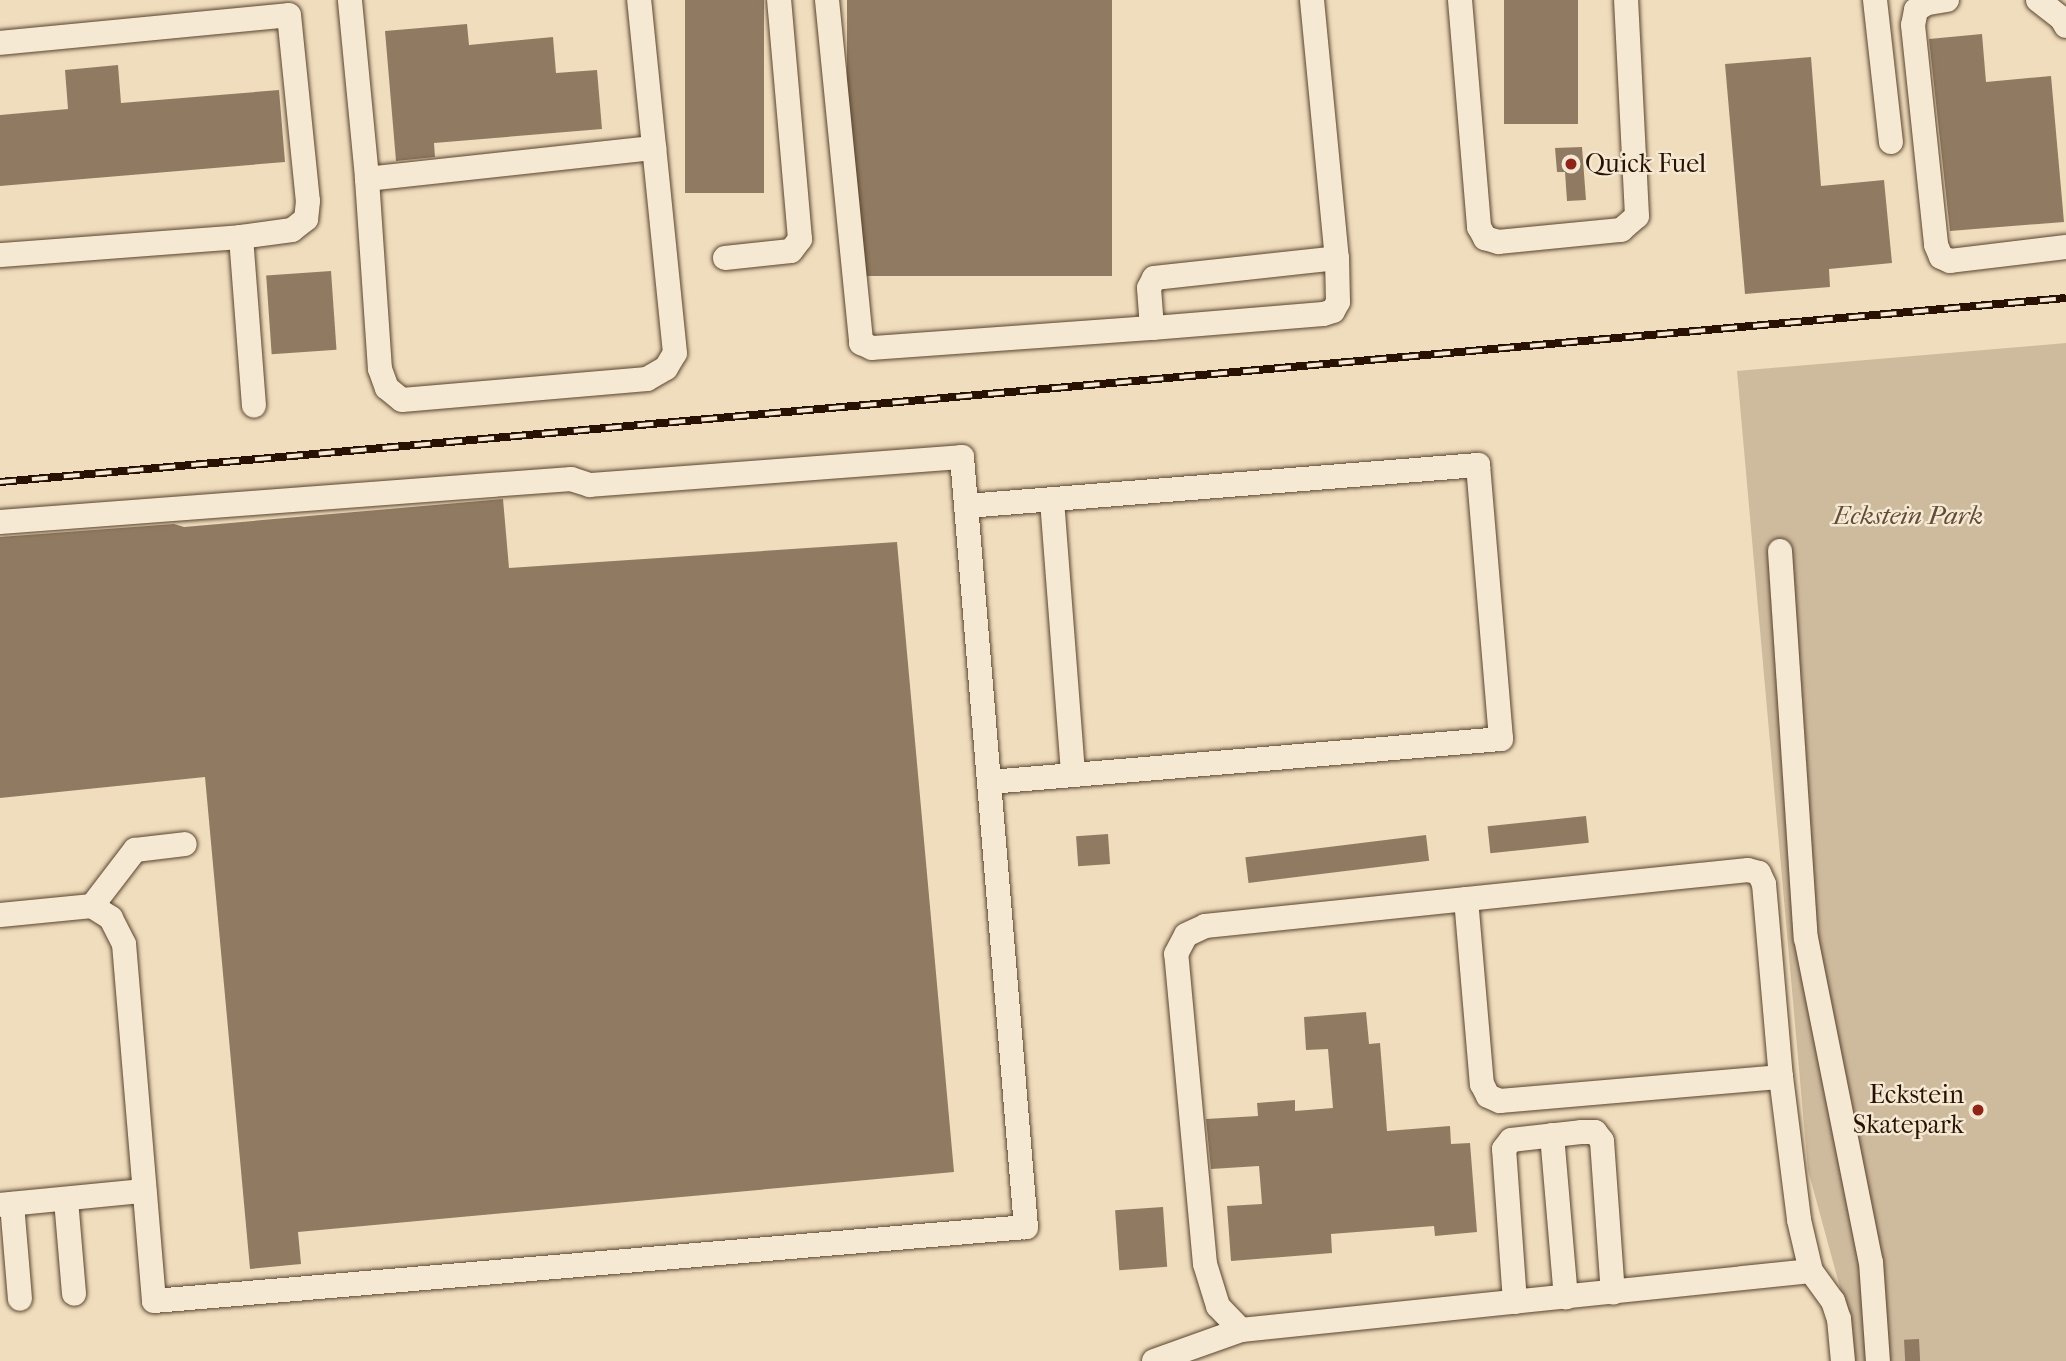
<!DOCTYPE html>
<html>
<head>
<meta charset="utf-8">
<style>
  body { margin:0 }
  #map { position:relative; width:2066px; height:1361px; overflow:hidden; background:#f0ddbd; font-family:"IM FELL French Canon",serif }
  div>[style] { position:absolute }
  .green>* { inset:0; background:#ceba9d }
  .building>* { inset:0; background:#907b62; transform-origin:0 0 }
  .roads { filter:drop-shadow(0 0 2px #5a442f) drop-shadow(0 0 2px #5a442f) }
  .minor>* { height:24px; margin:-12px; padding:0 12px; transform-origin:12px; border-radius:12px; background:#f5e9d4 }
  .rail>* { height:8px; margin-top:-4px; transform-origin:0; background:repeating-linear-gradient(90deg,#f5e9d4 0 16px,#281100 0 32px); box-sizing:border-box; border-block:2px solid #281100 }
  .dots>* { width:19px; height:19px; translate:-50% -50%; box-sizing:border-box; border:4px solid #f5e9d4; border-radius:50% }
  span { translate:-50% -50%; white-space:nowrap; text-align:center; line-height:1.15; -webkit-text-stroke:5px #f5e9d4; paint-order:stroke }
  .poi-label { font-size:26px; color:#281100 }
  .left { translate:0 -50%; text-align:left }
  .right { translate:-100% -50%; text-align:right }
  .park-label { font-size:26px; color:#624c37; font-style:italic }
</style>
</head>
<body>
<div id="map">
  <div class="green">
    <div style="clip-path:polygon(2066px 343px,2066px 1361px,1853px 1361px,1848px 1317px,1808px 1170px,1737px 371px)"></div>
  </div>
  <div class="building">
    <div style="left:685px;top:0;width:79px;height:193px"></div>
    <div style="left:847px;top:0;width:265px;height:276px"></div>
    <div style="left:1504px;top:0;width:74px;height:124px"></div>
    <div style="clip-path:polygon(467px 24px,469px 45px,553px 37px,556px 73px,597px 70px,602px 129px,434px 143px,435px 157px,396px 161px,385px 31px)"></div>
    <div style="clip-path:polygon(1982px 34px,1986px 82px,2051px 76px,2064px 222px,1950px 231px,1929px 39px)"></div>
    <div style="clip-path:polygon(1811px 57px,1821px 186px,1884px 180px,1892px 263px,1829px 269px,1830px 287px,1745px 294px,1725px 64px)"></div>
    <div style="clip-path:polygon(118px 65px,121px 103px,279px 90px,285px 162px,0 186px,0 115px,68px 109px,65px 70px)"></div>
    <div style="clip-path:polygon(1582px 147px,1586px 200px,1567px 201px,1565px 172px,1557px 172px,1555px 148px)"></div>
    <div style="left:331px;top:271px;width:79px;height:65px;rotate:86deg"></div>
    <div style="clip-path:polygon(503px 499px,509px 568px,897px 542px,954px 1172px,298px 1232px,301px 1264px,250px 1269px,205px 777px,0 798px,0 537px,174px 524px,184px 527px)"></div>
    <div style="left:1586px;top:816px;width:27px;height:99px;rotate:84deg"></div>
    <div style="left:1108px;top:834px;width:30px;height:32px;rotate:86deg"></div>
    <div style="left:1426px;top:835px;width:26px;height:182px;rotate:83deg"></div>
    <div style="clip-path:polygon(1366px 1012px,1369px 1044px,1380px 1043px,1387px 1131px,1450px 1126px,1451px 1144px,1470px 1143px,1477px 1232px,1435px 1236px,1434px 1226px,1331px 1234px,1332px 1253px,1231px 1261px,1227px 1206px,1262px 1204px,1259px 1166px,1211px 1169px,1206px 1119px,1258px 1116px,1257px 1103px,1295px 1100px,1295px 1111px,1333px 1108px,1328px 1049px,1306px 1050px,1304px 1017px)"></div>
    <div style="left:1163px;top:1207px;width:60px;height:48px;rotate:86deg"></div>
    <div style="left:1919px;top:1339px;width:22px;height:15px;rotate:87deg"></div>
  </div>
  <div class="roads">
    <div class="minor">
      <div style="left:827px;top:0;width:345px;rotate:84.3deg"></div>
      <div style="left:861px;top:343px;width:12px;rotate:24deg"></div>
      <div style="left:872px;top:348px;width:281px;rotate:-4.1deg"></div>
      <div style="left:1312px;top:0;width:259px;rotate:84.5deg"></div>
      <div style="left:1337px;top:258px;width:44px;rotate:88.7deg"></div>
      <div style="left:1338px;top:302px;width:10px;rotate:119deg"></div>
      <div style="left:1333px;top:311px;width:10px;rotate:163deg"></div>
      <div style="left:1323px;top:314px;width:172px;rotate:175.3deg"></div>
      <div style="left:1152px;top:328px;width:40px;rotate:-94.3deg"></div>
      <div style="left:1149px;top:288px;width:11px;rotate:-63deg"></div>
      <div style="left:1154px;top:278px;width:184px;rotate:-6.2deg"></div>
      <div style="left:1460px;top:0;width:228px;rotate:85.2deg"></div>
      <div style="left:1479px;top:227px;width:13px;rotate:61deg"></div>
      <div style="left:1485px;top:238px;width:14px;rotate:17deg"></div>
      <div style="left:1498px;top:242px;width:124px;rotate:-5.6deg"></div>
      <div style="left:1621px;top:230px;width:21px;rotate:-41deg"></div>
      <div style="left:1637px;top:216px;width:216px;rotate:-92.9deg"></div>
      <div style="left:1875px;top:0;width:143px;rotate:83.6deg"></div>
      <div style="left:1947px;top:0;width:20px;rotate:171deg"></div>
      <div style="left:1927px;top:3px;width:13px;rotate:148deg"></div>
      <div style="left:1916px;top:10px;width:15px;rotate:101deg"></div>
      <div style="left:1913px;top:25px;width:221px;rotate:84deg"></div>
      <div style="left:1936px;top:245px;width:13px;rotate:67deg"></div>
      <div style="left:1941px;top:257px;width:10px;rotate:24deg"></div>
      <div style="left:1950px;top:261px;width:117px;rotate:-6.9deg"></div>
      <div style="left:2038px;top:0;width:31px;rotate:38deg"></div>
      <div style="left:2062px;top:19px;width:8px;rotate:60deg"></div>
      <div style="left:350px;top:1px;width:179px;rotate:84.5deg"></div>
      <div style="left:367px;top:179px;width:190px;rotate:86.1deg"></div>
      <div style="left:380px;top:369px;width:20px;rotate:70deg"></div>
      <div style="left:387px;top:388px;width:19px;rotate:39deg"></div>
      <div style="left:402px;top:400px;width:246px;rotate:-4.9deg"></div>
      <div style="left:647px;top:379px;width:22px;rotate:-30deg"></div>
      <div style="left:666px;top:368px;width:17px;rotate:-59deg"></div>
      <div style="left:675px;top:353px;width:355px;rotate:-95.8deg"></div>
      <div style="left:0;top:43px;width:290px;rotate:-5.5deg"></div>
      <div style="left:289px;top:15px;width:187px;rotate:84.2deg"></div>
      <div style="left:308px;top:201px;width:18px;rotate:96deg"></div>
      <div style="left:306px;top:219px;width:18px;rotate:142deg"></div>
      <div style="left:292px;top:230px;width:51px;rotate:172.2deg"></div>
      <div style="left:241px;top:237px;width:242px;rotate:175.7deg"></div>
      <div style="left:367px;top:179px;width:289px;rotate:-6.2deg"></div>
      <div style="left:241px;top:237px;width:169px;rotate:85.6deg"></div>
      <div style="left:725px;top:258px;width:66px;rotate:-6.1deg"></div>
      <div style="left:791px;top:251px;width:15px;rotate:-53deg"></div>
      <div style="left:800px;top:239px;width:240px;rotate:-95deg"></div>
      <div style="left:1052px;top:500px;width:275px;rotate:85.6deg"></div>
      <div style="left:967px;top:506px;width:513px;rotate:-4.59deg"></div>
      <div style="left:1478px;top:465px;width:275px;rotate:85.2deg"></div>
      <div style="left:1501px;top:739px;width:513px;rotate:175.19deg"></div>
      <div style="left:0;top:522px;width:573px;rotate:-4.31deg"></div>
      <div style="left:571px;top:479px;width:20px;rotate:18deg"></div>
      <div style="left:590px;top:485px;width:373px;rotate:-4.3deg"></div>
      <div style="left:962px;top:457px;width:773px;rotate:85.25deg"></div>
      <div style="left:1026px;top:1227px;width:875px;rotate:175.15deg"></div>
      <div style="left:154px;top:1301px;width:358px;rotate:-94.8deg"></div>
      <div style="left:124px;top:944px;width:29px;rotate:-117deg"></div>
      <div style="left:111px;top:918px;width:22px;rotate:-148deg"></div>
      <div style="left:92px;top:906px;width:92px;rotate:174.4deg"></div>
      <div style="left:1780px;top:551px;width:388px;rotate:86.2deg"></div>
      <div style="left:1806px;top:938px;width:330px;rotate:78.7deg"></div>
      <div style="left:1871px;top:1262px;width:99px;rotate:86deg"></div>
      <div style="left:1466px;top:899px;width:186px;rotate:85.1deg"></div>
      <div style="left:1482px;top:1084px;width:13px;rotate:63deg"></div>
      <div style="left:1488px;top:1096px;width:13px;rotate:23deg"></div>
      <div style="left:1500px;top:1101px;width:282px;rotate:-4.9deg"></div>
      <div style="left:92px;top:906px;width:71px;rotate:-52.5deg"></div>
      <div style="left:135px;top:850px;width:50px;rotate:-6.8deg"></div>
      <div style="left:1552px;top:1135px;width:163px;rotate:85.1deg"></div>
      <div style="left:66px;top:1200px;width:94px;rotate:85.1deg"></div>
      <div style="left:12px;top:1204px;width:95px;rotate:85.2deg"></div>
      <div style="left:0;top:1205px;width:145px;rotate:-5.6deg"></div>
      <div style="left:1515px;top:1302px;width:153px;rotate:-94.1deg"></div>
      <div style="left:1504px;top:1149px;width:11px;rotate:-52deg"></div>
      <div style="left:1511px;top:1140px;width:70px;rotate:-6.5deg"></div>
      <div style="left:1581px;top:1132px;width:14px"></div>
      <div style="left:1595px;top:1132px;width:11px;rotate:52deg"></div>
      <div style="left:1602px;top:1141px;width:152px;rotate:85.9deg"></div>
      <div style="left:1241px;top:1330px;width:33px;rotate:-134deg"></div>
      <div style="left:1218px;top:1306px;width:44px;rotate:-107.2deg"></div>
      <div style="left:1205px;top:1264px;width:311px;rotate:-95.3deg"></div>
      <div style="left:1176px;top:954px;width:21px;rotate:-62deg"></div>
      <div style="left:1186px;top:935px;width:21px;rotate:-25deg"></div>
      <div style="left:1205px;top:926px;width:546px;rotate:-5.89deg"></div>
      <div style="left:1748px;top:870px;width:11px;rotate:15deg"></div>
      <div style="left:1759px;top:873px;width:12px;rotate:66deg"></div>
      <div style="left:1764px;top:884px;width:194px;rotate:85deg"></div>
      <div style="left:1781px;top:1077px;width:144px;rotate:82.8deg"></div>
      <div style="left:1799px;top:1220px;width:52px;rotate:76.8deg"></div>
      <div style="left:1154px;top:1361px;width:92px;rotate:-19.6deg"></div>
      <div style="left:1241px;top:1330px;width:573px;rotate:-5.91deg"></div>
      <div style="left:1811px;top:1271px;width:37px;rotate:54deg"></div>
      <div style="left:1833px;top:1301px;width:19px;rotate:72deg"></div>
      <div style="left:1839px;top:1319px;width:42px;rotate:84.6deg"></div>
    </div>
  </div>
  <div class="rail">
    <div style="left:0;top:482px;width:2074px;rotate:-5.09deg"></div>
  </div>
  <div class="dots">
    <div style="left:1571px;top:164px;background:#8f2418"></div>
    <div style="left:1978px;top:1110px;background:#8f2418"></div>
  </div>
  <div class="poi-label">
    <span class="left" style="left:1585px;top:164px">Quick Fuel</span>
    <span class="right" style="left:1964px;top:1110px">Eckstein<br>Skatepark</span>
  </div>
  <div class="park-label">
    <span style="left:1908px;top:516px">Eckstein Park</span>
  </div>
</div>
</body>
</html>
